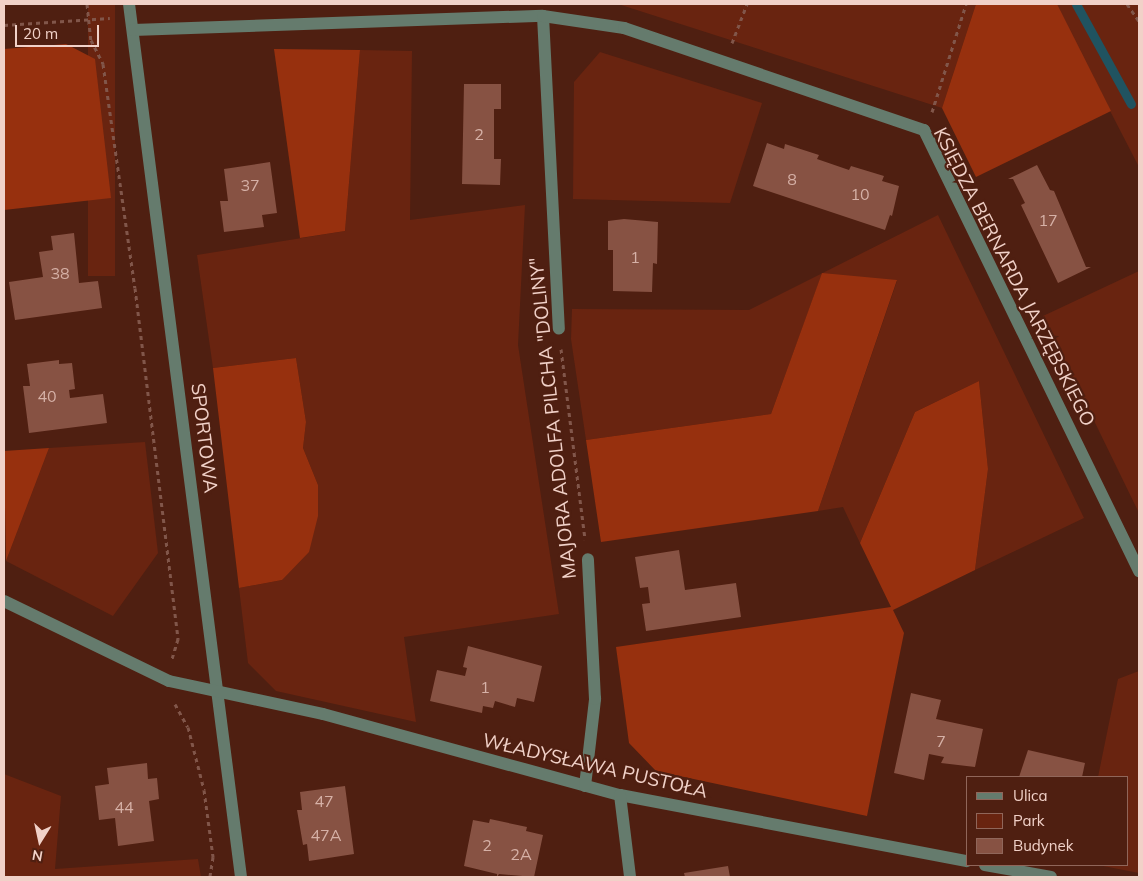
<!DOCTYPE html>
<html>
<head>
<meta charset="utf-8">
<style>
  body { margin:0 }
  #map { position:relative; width:1143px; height:881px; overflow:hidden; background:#4f1f11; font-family:Mulish,sans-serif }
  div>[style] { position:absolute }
  .green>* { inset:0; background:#692410; transform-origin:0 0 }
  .forest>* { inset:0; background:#97300e }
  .stream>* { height:9px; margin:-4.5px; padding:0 4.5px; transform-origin:4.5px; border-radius:4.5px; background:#205360 }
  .building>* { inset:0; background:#875243 }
  .path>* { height:3px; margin-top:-1.5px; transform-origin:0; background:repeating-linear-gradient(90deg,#81564a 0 4px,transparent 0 8px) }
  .minor>* { height:12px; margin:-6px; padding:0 6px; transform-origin:6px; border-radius:6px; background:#657b6d }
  span { translate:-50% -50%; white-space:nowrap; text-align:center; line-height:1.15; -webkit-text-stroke:4.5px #4f1f11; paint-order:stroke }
  .number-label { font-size:16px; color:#d6b1a7 }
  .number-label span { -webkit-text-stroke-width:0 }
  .street-label { font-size:19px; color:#f1d1c8 }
  .frame { position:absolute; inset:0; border:5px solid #f1d1c8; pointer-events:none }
  .legend { position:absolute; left:966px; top:776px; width:162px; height:90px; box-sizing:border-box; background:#4f1f11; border:1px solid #90665a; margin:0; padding:6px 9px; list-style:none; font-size:15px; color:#f1d1c8 }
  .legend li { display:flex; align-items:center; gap:10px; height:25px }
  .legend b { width:25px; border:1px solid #90665a }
  .north { position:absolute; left:15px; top:816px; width:50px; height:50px; -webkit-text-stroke:4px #4f1f11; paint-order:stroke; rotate:190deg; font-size:14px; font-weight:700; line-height:20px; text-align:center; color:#f1d1c8 }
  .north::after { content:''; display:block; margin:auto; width:18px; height:22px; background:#f1d1c8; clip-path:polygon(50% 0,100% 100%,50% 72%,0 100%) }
  .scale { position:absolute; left:15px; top:25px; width:84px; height:22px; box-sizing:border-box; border:2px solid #f1d1c8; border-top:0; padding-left:6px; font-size:15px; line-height:18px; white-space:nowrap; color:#f1d1c8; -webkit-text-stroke:4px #4f1f11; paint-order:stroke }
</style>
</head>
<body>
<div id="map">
  <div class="green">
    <div style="left:88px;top:4px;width:27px;height:272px"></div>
    <div style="clip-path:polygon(574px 4px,976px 4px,942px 108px,618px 4px)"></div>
    <div style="clip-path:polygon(1057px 4px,1139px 4px,1139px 167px,1058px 10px)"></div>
    <div style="clip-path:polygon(360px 50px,412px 51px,410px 220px,525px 205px,518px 345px,559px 614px,404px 637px,416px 722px,276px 691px,248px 663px,239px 588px,282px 580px,318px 485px,303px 448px,306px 422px,296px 358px,213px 368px,197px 255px,345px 231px)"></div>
    <div style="clip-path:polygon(600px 52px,762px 103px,730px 203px,573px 199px,574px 82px)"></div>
    <div style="clip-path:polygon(938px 215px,1084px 518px,975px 570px,988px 469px,979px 381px,915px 412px,860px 543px,843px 507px,818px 511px,897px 281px,822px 274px,771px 414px,586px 440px,571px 339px,572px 309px,749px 310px)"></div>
    <div style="clip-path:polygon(1139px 271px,1139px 513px,1043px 316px)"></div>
    <div style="clip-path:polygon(145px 442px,158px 553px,113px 616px,6px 561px,49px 448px)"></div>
    <div style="clip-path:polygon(1139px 671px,1139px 873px,1098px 865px,1127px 865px,1127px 777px,1098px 777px,1118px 679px)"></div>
    <div style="clip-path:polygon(4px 774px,61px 796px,55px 869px,198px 859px,201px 877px,4px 877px)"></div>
  </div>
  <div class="forest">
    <div style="clip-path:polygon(976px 4px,1057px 4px,1111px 111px,976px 177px,942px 108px)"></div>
    <div style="clip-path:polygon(66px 44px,95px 59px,111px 198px,4px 210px,4px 49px)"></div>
    <div style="clip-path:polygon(274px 49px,360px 50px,345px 231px,300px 238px)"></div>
    <div style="clip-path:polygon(822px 273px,897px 280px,818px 511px,601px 542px,586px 440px,771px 414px)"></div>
    <div style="clip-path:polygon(296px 358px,306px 422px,303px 448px,318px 485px,318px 516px,309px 552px,282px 580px,239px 588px,213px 368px)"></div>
    <div style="clip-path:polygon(979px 381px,988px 469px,975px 570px,893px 610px,904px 633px,867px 816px,656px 771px,629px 743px,616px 647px,891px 607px,860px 543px,915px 412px)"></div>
    <div style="clip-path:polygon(49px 448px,6px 561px,4px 451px)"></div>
  </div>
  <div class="stream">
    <div style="left:1076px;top:4px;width:114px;rotate:61.2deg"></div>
  </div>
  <div class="building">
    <div style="clip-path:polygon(464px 84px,501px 84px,501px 109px,494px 109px,494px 159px,501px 159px,500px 185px,462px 184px)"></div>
    <div style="clip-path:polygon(767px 143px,784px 149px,785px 144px,819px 155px,817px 159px,849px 170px,851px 166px,884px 176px,882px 181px,899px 186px,892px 216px,890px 215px,885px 230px,753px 186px)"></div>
    <div style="clip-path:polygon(270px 162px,277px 213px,262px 215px,264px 227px,224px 232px,220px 201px,228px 201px,224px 169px)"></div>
    <div style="clip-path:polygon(1037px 165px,1050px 190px,1054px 191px,1086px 267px,1091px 267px,1058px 283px,1021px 205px,1025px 203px,1013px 179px,1008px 179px)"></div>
    <div style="clip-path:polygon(624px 219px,658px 222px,657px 264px,653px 263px,652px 292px,613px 291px,613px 250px,608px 250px,608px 221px)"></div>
    <div style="clip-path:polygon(74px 233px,79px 283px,98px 281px,102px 308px,15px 320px,9px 282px,43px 277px,39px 252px,53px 250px,51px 236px)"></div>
    <div style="clip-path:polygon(59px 360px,59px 364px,72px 363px,75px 389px,69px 390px,70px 398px,103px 394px,107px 423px,29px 433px,23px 386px,30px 386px,27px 364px)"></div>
    <div style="clip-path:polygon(679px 550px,685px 590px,736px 583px,741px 617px,646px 631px,642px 604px,650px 603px,648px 587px,640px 588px,635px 557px)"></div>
    <div style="clip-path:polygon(468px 646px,542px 666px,534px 702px,517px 698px,515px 707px,495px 701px,493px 708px,483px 706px,482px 713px,430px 701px,437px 670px,465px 676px,467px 668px,463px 667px)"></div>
    <div style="clip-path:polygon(911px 693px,941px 700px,936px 719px,983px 729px,975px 767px,941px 763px,944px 757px,929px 754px,924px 780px,894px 773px)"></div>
    <div style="clip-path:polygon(1028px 750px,1085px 763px,1082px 777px,1019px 777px)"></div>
    <div style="clip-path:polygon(147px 763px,148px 779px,157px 778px,159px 799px,149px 801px,154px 841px,118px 846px,115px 818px,99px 820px,95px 786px,109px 784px,107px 768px)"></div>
    <div style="clip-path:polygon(345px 786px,354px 854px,309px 861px,307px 844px,303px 845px,297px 810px,302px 810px,300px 792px)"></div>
    <div style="clip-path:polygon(490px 819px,527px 827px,526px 831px,543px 835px,534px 877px,499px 874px,497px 877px,497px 874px,464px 866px,473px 820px,489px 823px)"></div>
    <div style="clip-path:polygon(728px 866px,730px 877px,685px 877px,684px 873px)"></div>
  </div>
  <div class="path">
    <div style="left:87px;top:4px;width:36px;rotate:84deg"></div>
    <div style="left:91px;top:40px;width:27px;rotate:63deg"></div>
    <div style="left:103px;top:64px;width:226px;rotate:81.9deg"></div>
    <div style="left:135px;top:288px;width:354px;rotate:83deg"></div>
    <div style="left:178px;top:639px;width:21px;rotate:107deg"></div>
    <div style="left:1127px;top:4px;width:21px;rotate:55deg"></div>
    <div style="left:4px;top:25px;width:106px;rotate:-3.8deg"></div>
    <div style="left:732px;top:43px;width:42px;rotate:-69deg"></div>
    <div style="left:932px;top:112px;width:113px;rotate:-72.5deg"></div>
    <div style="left:561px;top:349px;width:192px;rotate:82.8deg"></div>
    <div style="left:175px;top:704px;width:26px;rotate:61deg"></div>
    <div style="left:188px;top:727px;width:65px;rotate:75.7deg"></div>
    <div style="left:204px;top:790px;width:68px;rotate:82.3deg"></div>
    <div style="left:213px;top:857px;width:20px;rotate:99deg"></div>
  </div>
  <div class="minor">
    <div style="left:129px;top:4px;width:880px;rotate:82.69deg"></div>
    <div style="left:543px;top:16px;width:313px;rotate:87.1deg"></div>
    <div style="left:133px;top:30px;width:410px;rotate:-2deg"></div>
    <div style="left:543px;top:16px;width:82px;rotate:8.4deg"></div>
    <div style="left:624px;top:28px;width:317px;rotate:18.8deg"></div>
    <div style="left:924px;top:130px;width:491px;rotate:64deg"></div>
    <div style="left:4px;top:601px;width:183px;rotate:25.9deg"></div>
    <div style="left:169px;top:681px;width:157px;rotate:12.1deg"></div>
    <div style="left:323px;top:714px;width:308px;rotate:15.3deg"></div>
    <div style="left:620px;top:795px;width:353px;rotate:10.8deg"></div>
    <div style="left:585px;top:786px;width:88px;rotate:-83.4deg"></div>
    <div style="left:595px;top:699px;width:140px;rotate:-92.9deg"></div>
    <div style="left:620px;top:795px;width:83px;rotate:83deg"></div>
    <div style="left:985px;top:865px;width:67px;rotate:10.3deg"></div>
  </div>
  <div class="number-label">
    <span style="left:479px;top:134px">2</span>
    <span style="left:792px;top:179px">8</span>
    <span style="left:250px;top:185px">37</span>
    <span style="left:860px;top:194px">10</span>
    <span style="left:1048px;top:220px">17</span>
    <span style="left:635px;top:257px">1</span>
    <span style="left:60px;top:273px">38</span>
    <span style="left:47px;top:396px">40</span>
    <span style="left:485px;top:687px">1</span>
    <span style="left:941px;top:741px">7</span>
    <span style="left:324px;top:801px">47</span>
    <span style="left:124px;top:807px">44</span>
    <span style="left:326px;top:835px">47A</span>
    <span style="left:487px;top:845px">2</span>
    <span style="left:521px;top:854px">2A</span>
  </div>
  <div class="street-label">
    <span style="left:1014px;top:277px;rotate:63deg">KSIĘDZA BERNARDA JARZĘBSKIEGO</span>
    <span style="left:553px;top:418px;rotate:-96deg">MAJORA ADOLFA PILCHA "DOLINY"</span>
    <span style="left:204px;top:438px;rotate:83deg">SPORTOWA</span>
    <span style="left:595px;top:766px;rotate:13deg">WŁADYSŁAWA PUSTOŁA</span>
  </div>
  <div class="frame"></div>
  <ul class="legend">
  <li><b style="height:6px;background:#657b6d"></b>Ulica</li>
  <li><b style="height:14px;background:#692410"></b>Park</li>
  <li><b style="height:14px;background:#875243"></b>Budynek</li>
  </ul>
  <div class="north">N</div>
  <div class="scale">20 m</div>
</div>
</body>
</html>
